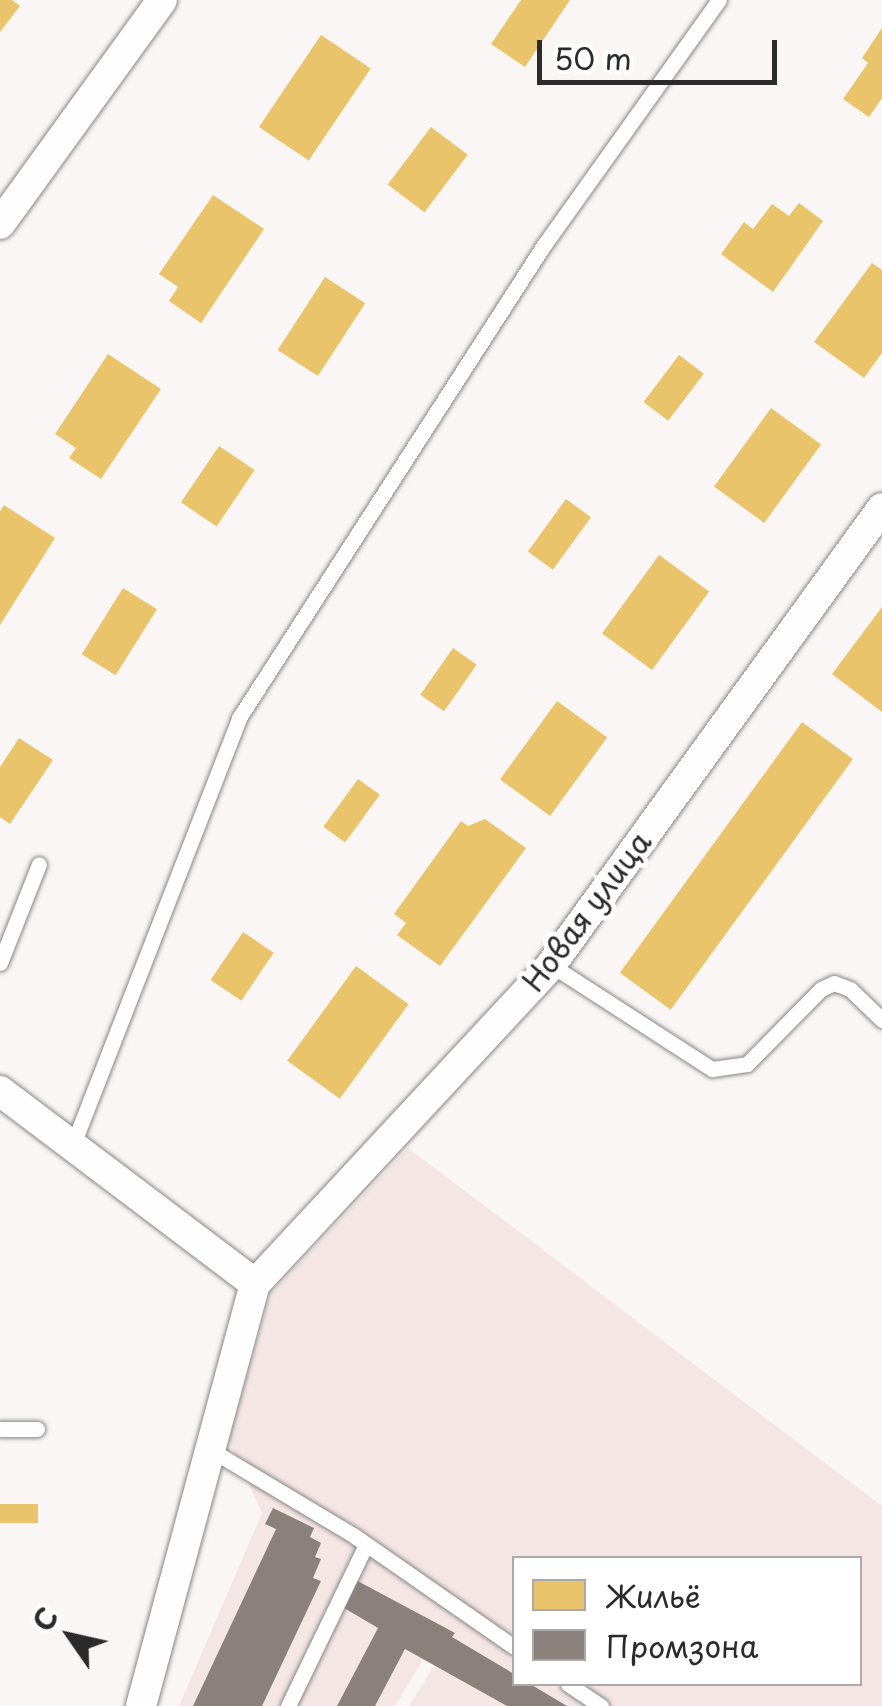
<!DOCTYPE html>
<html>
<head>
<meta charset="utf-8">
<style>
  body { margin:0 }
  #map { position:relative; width:882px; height:1706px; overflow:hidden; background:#fbf6f6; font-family:"Playpen Sans",sans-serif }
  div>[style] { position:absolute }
  .built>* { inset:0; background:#f4e6e5 }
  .homes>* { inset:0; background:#e9c46a; transform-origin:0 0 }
  .industry>* { inset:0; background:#8a817c }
  .roads { filter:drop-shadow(0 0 2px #898686) drop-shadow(0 0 2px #898686) }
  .lane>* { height:15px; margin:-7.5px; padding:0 7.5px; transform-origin:7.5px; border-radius:7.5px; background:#fefefe }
  .street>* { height:30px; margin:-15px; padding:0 15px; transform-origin:15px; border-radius:15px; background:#fefefe }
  span { translate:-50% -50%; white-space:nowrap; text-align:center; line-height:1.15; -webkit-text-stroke:10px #fff; paint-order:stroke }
  .street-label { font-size:30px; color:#2b2b2b }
  .legend { position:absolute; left:512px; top:1556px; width:350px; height:130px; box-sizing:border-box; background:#fff; border:2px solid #aaa; margin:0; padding:12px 18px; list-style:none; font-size:30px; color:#2b2b2b }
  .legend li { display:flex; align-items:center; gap:20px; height:50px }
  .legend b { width:50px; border:2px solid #aaa }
  .north { position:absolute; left:20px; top:1586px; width:100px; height:100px; -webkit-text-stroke:8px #fff; paint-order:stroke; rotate:304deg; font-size:28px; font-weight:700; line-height:40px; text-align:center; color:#2b2b2b }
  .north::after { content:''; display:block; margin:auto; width:35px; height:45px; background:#2b2b2b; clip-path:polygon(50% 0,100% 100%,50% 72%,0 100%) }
  .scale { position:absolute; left:537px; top:40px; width:240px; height:45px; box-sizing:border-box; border:5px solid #2b2b2b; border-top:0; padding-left:12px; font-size:30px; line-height:35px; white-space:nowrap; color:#2b2b2b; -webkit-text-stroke:8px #fff; paint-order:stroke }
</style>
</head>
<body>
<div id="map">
  <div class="built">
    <div style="clip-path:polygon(408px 1148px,882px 1506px,882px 1706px,552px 1706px,518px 1684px,860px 1684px,860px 1558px,514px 1558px,514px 1681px,440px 1632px,395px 1706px,179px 1706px,262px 1513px,229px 1440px,271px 1293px)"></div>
    <div style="clip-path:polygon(439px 1658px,513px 1706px,409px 1706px)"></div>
  </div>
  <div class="homes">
    <div style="clip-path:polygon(0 0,12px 0,20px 6px,0 32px)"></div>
    <div style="clip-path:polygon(521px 0,570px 0,525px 67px,491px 44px)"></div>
    <div style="clip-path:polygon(882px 28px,882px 98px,869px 117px,843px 99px,868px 63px,862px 58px)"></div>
    <div style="left:321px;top:35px;width:60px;height:111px;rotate:34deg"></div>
    <div style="left:431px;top:127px;width:46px;height:72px;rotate:37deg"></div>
    <div style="clip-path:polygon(213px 195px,264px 229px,201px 323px,169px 301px,178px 287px,159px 274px)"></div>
    <div style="clip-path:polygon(799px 203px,823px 221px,773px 292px,721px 254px,744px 222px,753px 229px,772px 204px,789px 216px)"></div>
    <div style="clip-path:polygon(872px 263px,882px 270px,882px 353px,864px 378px,814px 342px)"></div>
    <div style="left:325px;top:277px;width:48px;height:87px;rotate:33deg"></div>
    <div style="clip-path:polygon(108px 354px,161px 389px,101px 479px,69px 458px,76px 448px,55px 434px)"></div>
    <div style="left:679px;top:355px;width:31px;height:59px;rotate:37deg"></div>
    <div style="left:771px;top:408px;width:62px;height:97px;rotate:36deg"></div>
    <div style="left:219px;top:446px;width:43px;height:68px;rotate:34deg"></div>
    <div style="left:566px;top:499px;width:31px;height:65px;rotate:36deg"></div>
    <div style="clip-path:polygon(4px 505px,55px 538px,0 625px,0 511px)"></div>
    <div style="left:659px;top:555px;width:62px;height:97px;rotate:36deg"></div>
    <div style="left:123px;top:588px;width:40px;height:78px;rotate:32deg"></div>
    <div style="clip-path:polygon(882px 607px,882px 712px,832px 674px)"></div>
    <div style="left:453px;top:648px;width:29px;height:57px;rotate:35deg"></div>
    <div style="left:557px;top:701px;width:62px;height:97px;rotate:36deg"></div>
    <div style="left:802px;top:722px;width:63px;height:310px;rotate:36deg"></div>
    <div style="clip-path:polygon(19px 738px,53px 760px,10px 824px,0 817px,0 767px)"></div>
    <div style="left:358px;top:779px;width:27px;height:59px;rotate:36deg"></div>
    <div style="clip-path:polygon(485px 819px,526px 848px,440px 966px,397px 935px,406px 923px,394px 914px,461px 821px,468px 826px)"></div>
    <div style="left:243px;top:932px;width:37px;height:58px;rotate:34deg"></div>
    <div style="left:356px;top:966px;width:65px;height:117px;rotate:36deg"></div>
    <div style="left:38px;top:1504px;width:19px;height:38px;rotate:90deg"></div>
  </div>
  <div class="industry">
    <div style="clip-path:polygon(273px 1508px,314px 1528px,310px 1537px,321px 1543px,315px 1557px,321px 1559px,313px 1578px,321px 1581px,262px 1706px,193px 1706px,276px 1529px,265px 1524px)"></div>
    <div style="clip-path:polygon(352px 1578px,455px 1633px,452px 1637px,514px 1674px,514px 1684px,530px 1684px,567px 1706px,507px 1706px,405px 1649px,375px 1706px,337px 1706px,378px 1628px,339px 1605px)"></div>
  </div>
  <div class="roads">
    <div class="lane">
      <div style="left:0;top:963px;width:106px;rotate:-68.5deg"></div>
      <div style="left:551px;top:965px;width:192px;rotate:32.9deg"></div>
      <div style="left:712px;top:1069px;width:35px;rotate:-8deg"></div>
      <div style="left:747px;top:1064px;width:105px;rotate:-45.4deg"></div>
      <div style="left:821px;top:989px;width:14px;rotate:-25deg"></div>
      <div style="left:834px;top:983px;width:17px;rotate:21deg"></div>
      <div style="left:850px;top:989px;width:45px;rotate:44.1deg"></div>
      <div style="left:72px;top:1147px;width:460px;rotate:-68.7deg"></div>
      <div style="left:239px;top:718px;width:563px;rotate:-57.19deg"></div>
      <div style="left:544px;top:245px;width:301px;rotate:-54.5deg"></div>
      <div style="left:0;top:1429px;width:37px"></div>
      <div style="left:211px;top:1450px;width:165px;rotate:30.9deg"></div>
      <div style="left:353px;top:1535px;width:196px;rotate:34.8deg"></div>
      <div style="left:568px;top:1684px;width:40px;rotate:34deg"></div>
      <div style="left:288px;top:1706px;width:179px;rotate:-64.2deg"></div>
    </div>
    <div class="street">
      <div style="left:0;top:224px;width:276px;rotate:-54.1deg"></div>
      <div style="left:0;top:1091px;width:320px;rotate:37.1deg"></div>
      <div style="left:141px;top:1706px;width:437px;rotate:-74.9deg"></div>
      <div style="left:255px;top:1284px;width:435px;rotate:-47.1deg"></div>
      <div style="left:551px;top:965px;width:564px;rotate:-54.08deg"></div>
    </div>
  </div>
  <div class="street-label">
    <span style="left:586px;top:911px;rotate:-53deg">Новая улица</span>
  </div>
  <ul class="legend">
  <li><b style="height:28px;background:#e9c46a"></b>Жильё</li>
  <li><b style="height:28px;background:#8a817c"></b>Промзона</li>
  </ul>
  <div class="north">С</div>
  <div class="scale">50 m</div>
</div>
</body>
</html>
